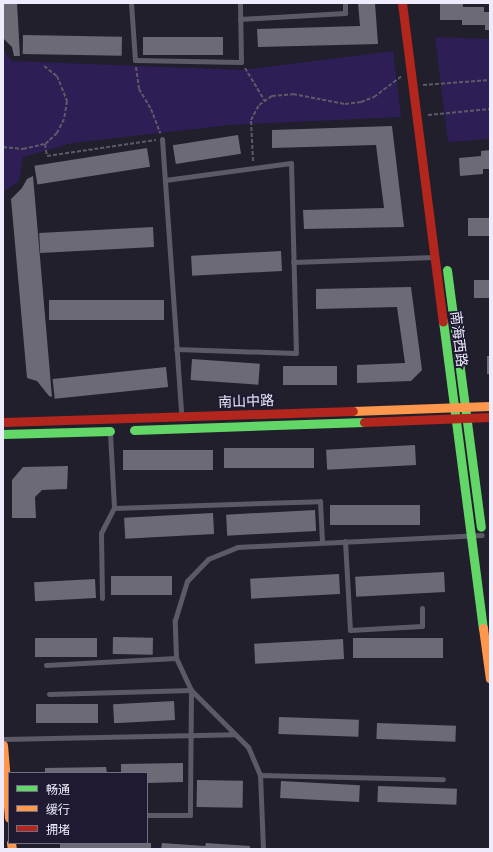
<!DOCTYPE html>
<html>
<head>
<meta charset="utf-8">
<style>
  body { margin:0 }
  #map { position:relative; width:493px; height:852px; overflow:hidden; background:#221f2c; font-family:"Public Sans","Noto Sans SC",sans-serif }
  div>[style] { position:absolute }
  .green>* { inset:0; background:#2d1e56 }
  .building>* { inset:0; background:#6c6a75; transform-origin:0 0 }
  .path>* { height:2px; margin-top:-1px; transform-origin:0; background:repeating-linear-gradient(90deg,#5c5a65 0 4px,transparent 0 6px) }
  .lane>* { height:5px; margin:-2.5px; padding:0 2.5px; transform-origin:2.5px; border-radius:2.5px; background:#5b5a66 }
  .fast>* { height:9px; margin:-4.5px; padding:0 4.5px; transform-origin:4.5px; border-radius:4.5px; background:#63d668 }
  .slow>* { height:9px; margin:-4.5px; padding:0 4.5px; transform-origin:4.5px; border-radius:4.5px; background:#ff974d }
  .jam>* { height:9px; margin:-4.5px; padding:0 4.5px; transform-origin:4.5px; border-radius:4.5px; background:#b3261e }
  span { translate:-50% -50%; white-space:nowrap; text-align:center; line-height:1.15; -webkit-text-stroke:4px #1f1a31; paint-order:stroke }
  .street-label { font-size:14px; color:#eeecfc }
  .frame { position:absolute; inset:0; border:4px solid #eeecfc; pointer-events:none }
  .legend { position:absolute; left:8px; top:772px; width:140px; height:72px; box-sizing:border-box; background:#1f1a31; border:1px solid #726e82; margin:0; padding:5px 7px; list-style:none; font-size:12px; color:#eeecfc }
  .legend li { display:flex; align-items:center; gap:8px; height:20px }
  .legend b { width:20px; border:1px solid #726e82 }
</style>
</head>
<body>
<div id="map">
  <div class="green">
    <div style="clip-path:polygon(435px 37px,490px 39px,490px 139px,448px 142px)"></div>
    <div style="clip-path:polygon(3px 50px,12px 61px,242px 70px,393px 51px,401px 117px,229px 125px,72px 143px,23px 157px,19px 181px,3px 192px)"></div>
  </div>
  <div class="building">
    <div style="clip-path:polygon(3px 3px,17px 3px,20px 56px,14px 56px,12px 47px,3px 38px)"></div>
    <div style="clip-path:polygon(358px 3px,375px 3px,378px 44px,258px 47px,257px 29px,360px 26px)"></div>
    <div style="clip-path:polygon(440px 3px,463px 3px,463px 7px,484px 7px,484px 12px,490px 12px,490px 30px,485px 30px,485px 25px,462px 25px,462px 20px,440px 20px)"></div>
    <div style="left:23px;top:35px;width:99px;height:19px;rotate:1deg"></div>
    <div style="left:143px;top:37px;width:80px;height:18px"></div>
    <div style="clip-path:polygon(392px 126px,404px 227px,304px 229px,303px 210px,384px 208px,376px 145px,272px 148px,272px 130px)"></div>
    <div style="left:238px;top:135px;width:19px;height:66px;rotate:81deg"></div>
    <div style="left:147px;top:148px;width:19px;height:114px;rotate:81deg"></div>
    <div style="clip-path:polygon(490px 150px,490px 169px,483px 169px,483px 174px,460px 176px,459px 158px,481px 156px,481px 151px)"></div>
    <div style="clip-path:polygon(33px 176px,52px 397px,49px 396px,37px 381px,27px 378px,11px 199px,22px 188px,27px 179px)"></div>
    <div style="left:490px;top:218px;width:18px;height:22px;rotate:90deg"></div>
    <div style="left:153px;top:227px;width:20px;height:114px;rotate:87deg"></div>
    <div style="left:281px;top:251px;width:20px;height:90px;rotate:87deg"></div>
    <div style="left:490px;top:280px;width:18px;height:16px;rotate:90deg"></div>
    <div style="clip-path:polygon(411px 287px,422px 370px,411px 381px,357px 383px,357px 365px,405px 363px,397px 307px,316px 309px,316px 289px)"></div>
    <div style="left:164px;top:300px;width:20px;height:115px;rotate:90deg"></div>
    <div style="left:487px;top:356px;width:3px;height:18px"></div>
    <div style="left:192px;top:359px;width:68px;height:21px;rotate:4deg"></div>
    <div style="left:283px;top:366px;width:54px;height:19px"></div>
    <div style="left:166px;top:367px;width:20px;height:114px;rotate:84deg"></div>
    <div style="left:415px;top:445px;width:20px;height:89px;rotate:87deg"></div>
    <div style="left:314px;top:448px;width:20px;height:90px;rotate:90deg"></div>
    <div style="left:213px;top:450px;width:20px;height:90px;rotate:90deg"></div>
    <div style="clip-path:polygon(68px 466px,67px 489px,42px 490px,35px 497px,36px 518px,12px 518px,12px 480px,23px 467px)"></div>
    <div style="left:420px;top:505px;width:20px;height:90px;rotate:90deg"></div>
    <div style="left:315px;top:510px;width:21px;height:89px;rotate:87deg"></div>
    <div style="left:213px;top:513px;width:21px;height:89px;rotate:87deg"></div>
    <div style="left:444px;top:572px;width:20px;height:89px;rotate:87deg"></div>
    <div style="left:339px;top:574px;width:20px;height:89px;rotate:87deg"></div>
    <div style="left:111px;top:576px;width:61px;height:19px"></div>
    <div style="left:95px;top:579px;width:19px;height:61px;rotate:87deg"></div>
    <div style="left:113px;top:637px;width:40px;height:17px;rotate:1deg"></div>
    <div style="left:97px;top:638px;width:19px;height:62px;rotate:90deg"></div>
    <div style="left:443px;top:638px;width:20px;height:90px;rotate:90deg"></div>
    <div style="left:343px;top:639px;width:20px;height:89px;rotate:87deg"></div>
    <div style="left:174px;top:701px;width:19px;height:61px;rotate:87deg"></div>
    <div style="left:98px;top:704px;width:19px;height:62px;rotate:90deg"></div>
    <div style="left:279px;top:717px;width:80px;height:17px;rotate:2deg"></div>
    <div style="left:377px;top:723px;width:79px;height:16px;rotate:2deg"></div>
    <div style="clip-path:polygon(183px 763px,183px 782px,147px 783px,147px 773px,121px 773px,121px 764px)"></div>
    <div style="clip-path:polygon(106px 767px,107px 773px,45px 773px,45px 768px)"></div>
    <div style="left:197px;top:780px;width:46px;height:27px;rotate:1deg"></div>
    <div style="left:281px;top:781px;width:79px;height:17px;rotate:3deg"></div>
    <div style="left:378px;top:786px;width:79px;height:16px;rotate:2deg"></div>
    <div style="left:60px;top:843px;width:91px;height:6px"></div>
    <div style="clip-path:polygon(162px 843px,205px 846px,206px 843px,250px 846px,250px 849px,161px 849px)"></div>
  </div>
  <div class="path">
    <div style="left:44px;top:66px;width:16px;rotate:38deg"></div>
    <div style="left:57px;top:76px;width:27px;rotate:68deg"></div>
    <div style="left:67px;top:101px;width:18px;rotate:99deg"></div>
    <div style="left:64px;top:119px;width:16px;rotate:117deg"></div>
    <div style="left:57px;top:133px;width:16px;rotate:137deg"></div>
    <div style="left:45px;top:144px;width:12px;rotate:81deg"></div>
    <div style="left:47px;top:156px;width:110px;rotate:-8.4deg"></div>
    <div style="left:136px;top:67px;width:22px;rotate:82deg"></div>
    <div style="left:139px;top:89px;width:23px;rotate:59deg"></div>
    <div style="left:151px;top:109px;width:26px;rotate:69deg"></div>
    <div style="left:245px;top:68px;width:39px;rotate:59deg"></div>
    <div style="left:423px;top:85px;width:67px;rotate:-4.3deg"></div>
    <div style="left:428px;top:115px;width:62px;rotate:-5.5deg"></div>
    <div style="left:3px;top:147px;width:20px;rotate:6deg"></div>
    <div style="left:23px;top:149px;width:23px;rotate:-13deg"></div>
    <div style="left:253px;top:161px;width:41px;rotate:-92.8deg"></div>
    <div style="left:251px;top:120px;width:17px;rotate:-62deg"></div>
    <div style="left:259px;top:105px;width:16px;rotate:-35deg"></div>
    <div style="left:272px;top:96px;width:21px;rotate:-5deg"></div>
    <div style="left:293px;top:94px;width:53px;rotate:10.9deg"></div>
    <div style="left:345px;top:104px;width:16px;rotate:-7deg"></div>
    <div style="left:361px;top:102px;width:14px;rotate:-21deg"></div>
    <div style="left:374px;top:97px;width:34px;rotate:-37deg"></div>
  </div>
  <div class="lane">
    <div style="left:131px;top:3px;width:57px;rotate:86deg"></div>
    <div style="left:135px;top:60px;width:106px;rotate:1.1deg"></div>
    <div style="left:241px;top:62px;width:59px;rotate:-91deg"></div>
    <div style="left:240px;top:19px;width:105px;rotate:-3.3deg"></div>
    <div style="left:345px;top:13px;width:10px;rotate:-90deg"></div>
    <div style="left:162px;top:139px;width:276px;rotate:86deg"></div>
    <div style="left:165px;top:180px;width:127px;rotate:-7.7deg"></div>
    <div style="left:291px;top:163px;width:190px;rotate:88.5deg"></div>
    <div style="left:296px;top:353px;width:120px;rotate:-178.1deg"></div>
    <div style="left:293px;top:262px;width:141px;rotate:-2deg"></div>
    <div style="left:110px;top:433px;width:75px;rotate:86.9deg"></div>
    <div style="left:345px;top:541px;width:89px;rotate:86.8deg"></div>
    <div style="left:350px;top:630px;width:72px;rotate:-3.2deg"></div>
    <div style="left:422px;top:626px;width:18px;rotate:-90deg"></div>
    <div style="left:102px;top:598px;width:65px;rotate:-90.9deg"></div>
    <div style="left:101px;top:533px;width:28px;rotate:-63deg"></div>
    <div style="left:114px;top:508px;width:206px;rotate:-1.9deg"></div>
    <div style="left:320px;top:501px;width:41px;rotate:87.2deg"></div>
    <div style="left:46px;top:665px;width:130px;rotate:-3.1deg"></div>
    <div style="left:49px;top:694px;width:142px;rotate:-1.6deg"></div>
    <div style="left:191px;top:690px;width:125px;rotate:90.5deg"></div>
    <div style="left:190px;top:815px;width:43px;rotate:180deg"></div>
    <div style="left:3px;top:739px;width:232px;rotate:-1.2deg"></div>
    <div style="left:260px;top:775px;width:183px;rotate:1.3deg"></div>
    <div style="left:263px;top:849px;width:74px;rotate:-92.3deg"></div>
    <div style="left:260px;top:775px;width:30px;rotate:-113deg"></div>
    <div style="left:248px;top:747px;width:81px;rotate:-135deg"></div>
    <div style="left:191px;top:690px;width:35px;rotate:-115deg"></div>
    <div style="left:176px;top:658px;width:38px;rotate:-92deg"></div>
    <div style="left:175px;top:620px;width:41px;rotate:-72.9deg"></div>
    <div style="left:187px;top:581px;width:30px;rotate:-46deg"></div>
    <div style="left:208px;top:559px;width:31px;rotate:-22deg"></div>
    <div style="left:237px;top:547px;width:245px;rotate:-2.8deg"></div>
  </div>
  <div class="fast">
    <div style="left:447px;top:270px;width:259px;rotate:82.5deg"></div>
    <div style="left:443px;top:321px;width:310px;rotate:82.6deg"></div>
    <div style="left:134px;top:430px;width:230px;rotate:-2deg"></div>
    <div style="left:3px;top:434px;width:107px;rotate:-1.6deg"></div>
  </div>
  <div class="slow">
    <div style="left:353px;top:411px;width:137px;rotate:-2.1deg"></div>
    <div style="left:483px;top:628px;width:51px;rotate:82.2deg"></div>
    <div style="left:3px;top:745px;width:73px;rotate:85.3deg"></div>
    <div style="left:11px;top:843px;width:6px;rotate:81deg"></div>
  </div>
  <div class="jam">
    <div style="left:402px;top:3px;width:321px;rotate:82.7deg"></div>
    <div style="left:3px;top:422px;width:350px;rotate:-1.8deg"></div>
    <div style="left:364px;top:422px;width:126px;rotate:-2.3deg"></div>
  </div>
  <div class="street-label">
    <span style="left:459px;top:339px;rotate:83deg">南海西路</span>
    <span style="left:246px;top:401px;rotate:-2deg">南山中路</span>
  </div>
  <div class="frame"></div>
  <ul class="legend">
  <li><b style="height:5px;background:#63d668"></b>畅通</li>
  <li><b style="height:5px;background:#ff974d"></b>缓行</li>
  <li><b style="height:5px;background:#b3261e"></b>拥堵</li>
  </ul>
</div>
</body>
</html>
